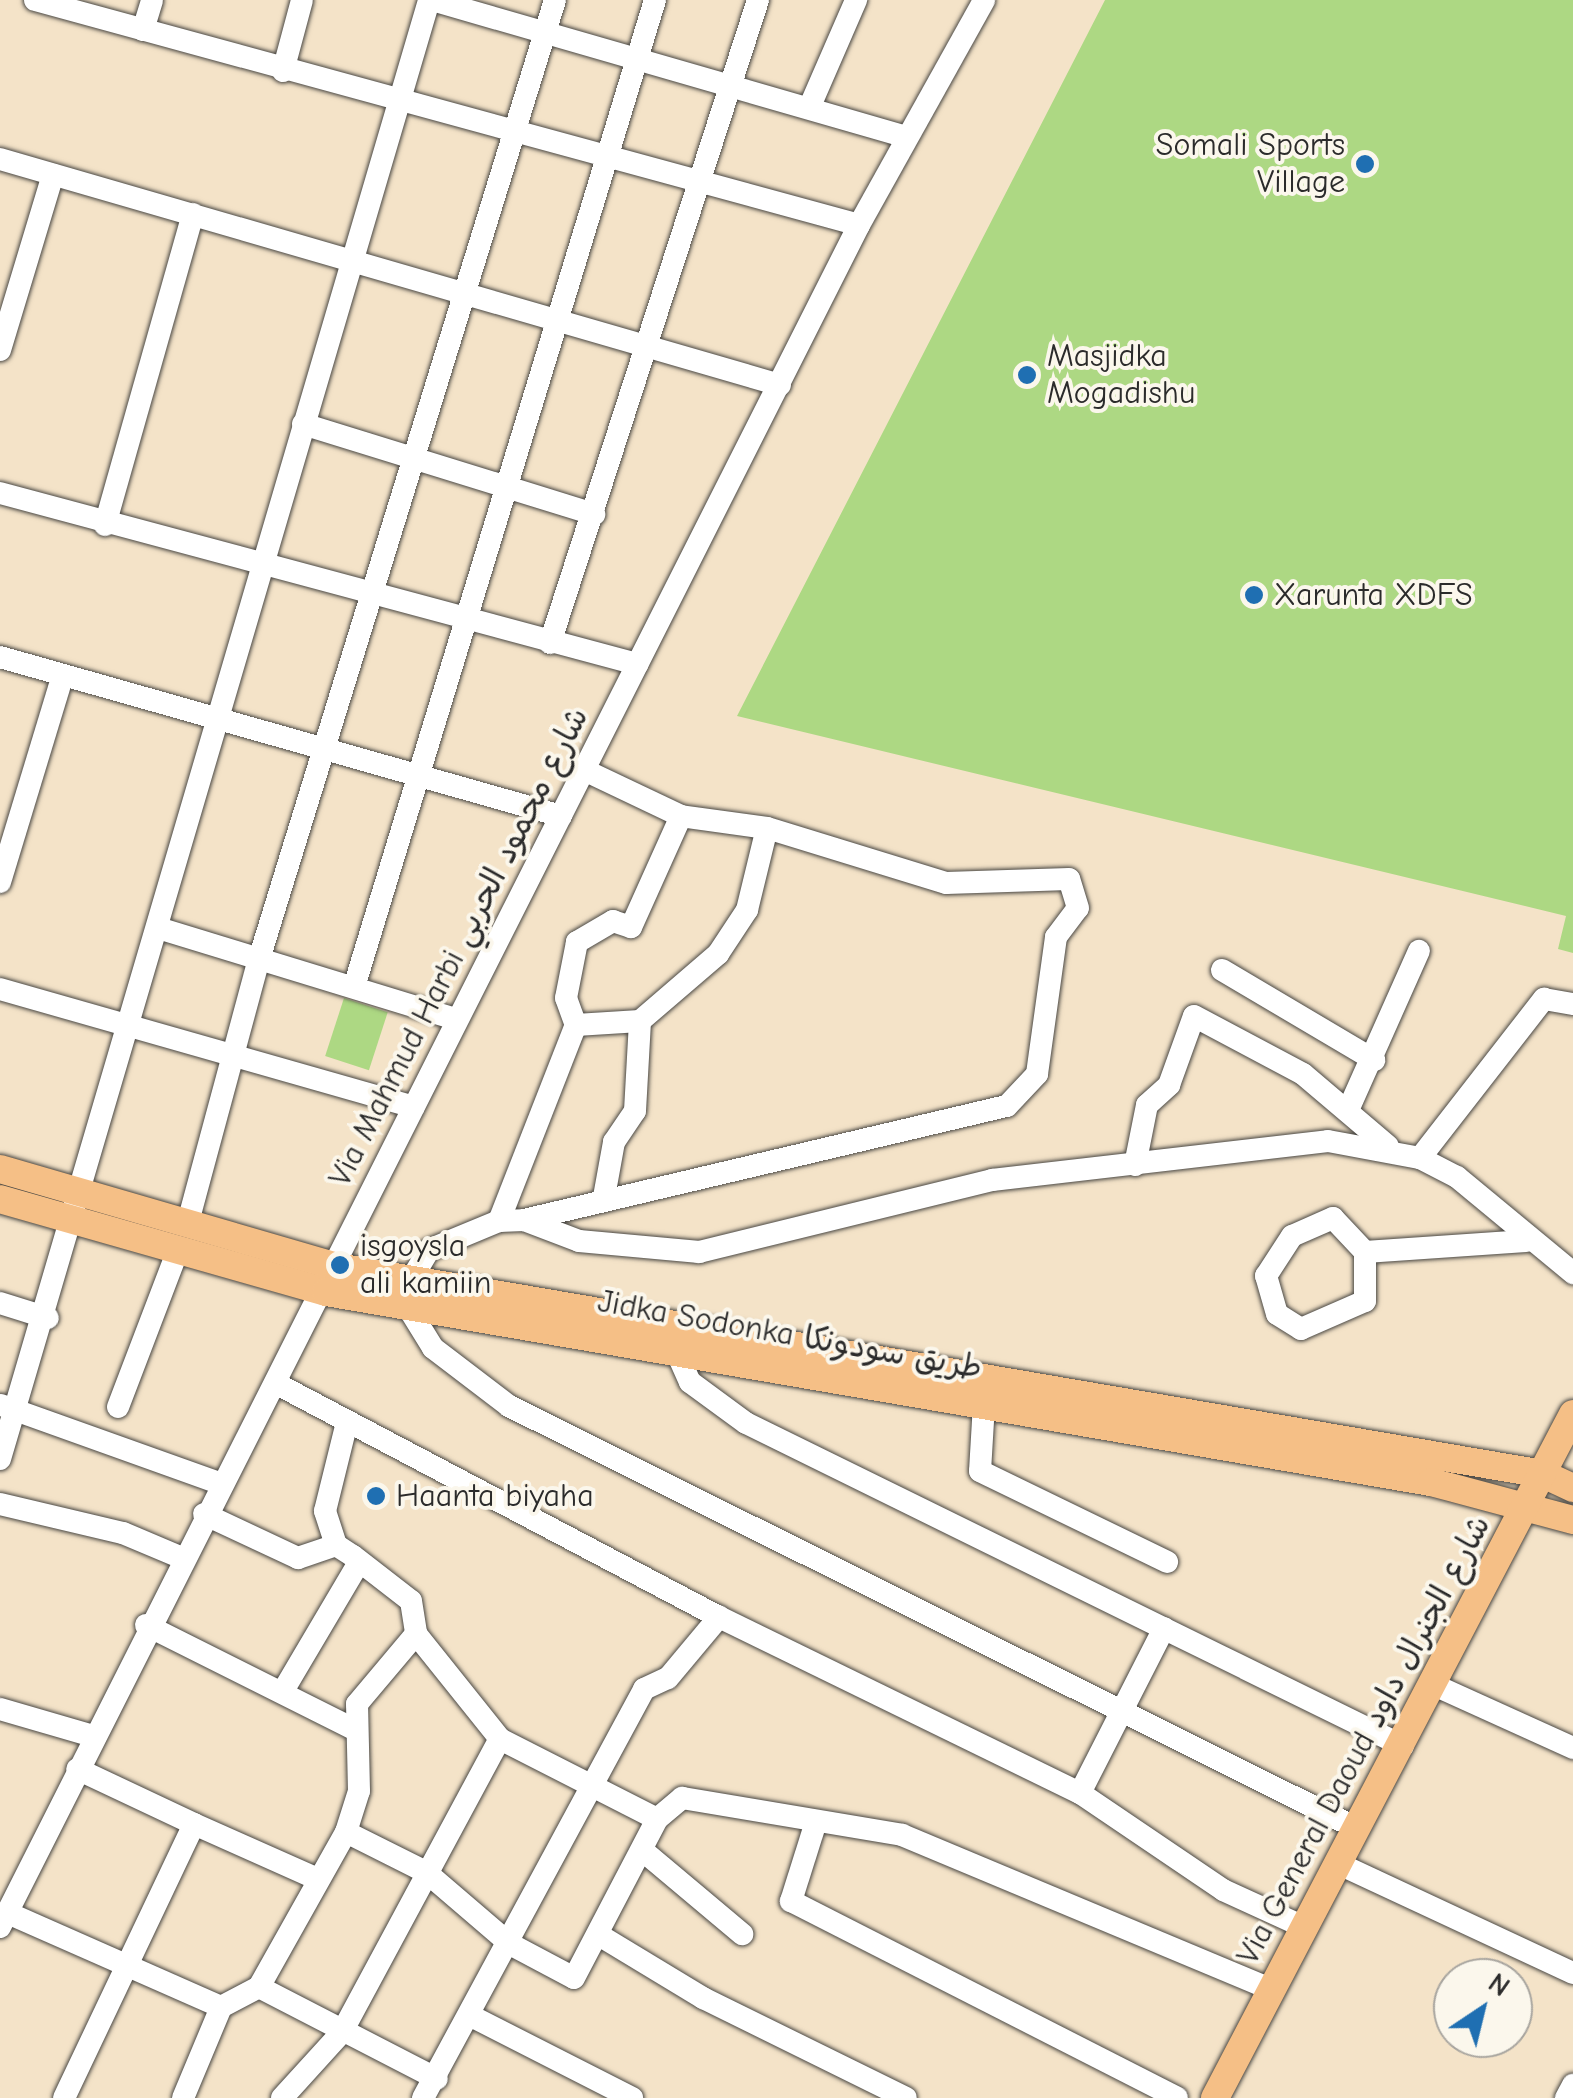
<!DOCTYPE html>
<html>
<head>
<meta charset="utf-8">
<style>
  body { margin:0 }
  #map { position:relative; width:1573px; height:2098px; overflow:hidden; background:#f4e3c8; font-family:"Comic Neue","Playpen Sans Arabic",sans-serif }
  div>[style] { position:absolute }
  .green>* { inset:0; background:#add883; transform-origin:0 0 }
  .roads { filter:drop-shadow(0 0 2px #494743) drop-shadow(0 0 2px #494743) }
  .minor>* { height:22px; margin:-11px; padding:0 11px; transform-origin:11px; border-radius:11px; background:#fff }
  .major>* { height:28px; margin:-14px; padding:0 14px; transform-origin:14px; border-radius:14px; background:#f5bf86 }
  .dots>* { width:28px; height:28px; translate:-50% -50%; box-sizing:border-box; border:5px solid #fbf7ec; border-radius:50% }
  span { translate:-50% -50%; white-space:nowrap; text-align:center; line-height:1.15; -webkit-text-stroke:8px #fbf7ec; paint-order:stroke }
  .poi-label { font-size:32px; color:#2b2b2b }
  .right { translate:-100% -50%; text-align:right }
  .left { translate:0 -50%; text-align:left }
  .street-label { font-size:32px; color:#2b2b2b }
  .north { position:absolute; left:1433px; top:1958px; width:100px; height:100px; box-sizing:border-box; background:#fbf7ec; border:2px solid #a8a59f; border-radius:50%; rotate:35deg; font-size:28px; font-weight:700; line-height:40px; text-align:center; color:#2b2b2b }
  .north::after { content:''; display:block; margin:auto; width:35px; height:45px; background:#1f6fb2; clip-path:polygon(50% 0,100% 100%,50% 72%,0 100%) }
</style>
</head>
<body>
<div id="map">
  <div class="green">
    <div style="clip-path:polygon(1105px 0,1573px 0,1573px 953px,1558px 949px,1566px 916px,737px 716px)"></div>
    <div style="left:344px;top:998px;width:46px;height:61px;rotate:18deg"></div>
  </div>
  <div class="roads">
    <div class="minor">
      <div style="left:35px;top:0;width:854px;rotate:15.27deg"></div>
      <div style="left:432px;top:0;width:494px;rotate:16.1deg"></div>
      <div style="left:143px;top:30px;width:31px;rotate:-73deg"></div>
      <div style="left:283px;top:71px;width:73px;rotate:-75deg"></div>
      <div style="left:810px;top:106px;width:116px;rotate:-66.5deg"></div>
      <div style="left:0;top:159px;width:812px;rotate:16.16deg"></div>
      <div style="left:0;top:350px;width:183px;rotate:-73.2deg"></div>
      <div style="left:303px;top:424px;width:305px;rotate:17.2deg"></div>
      <div style="left:0;top:493px;width:660px;rotate:15.03deg"></div>
      <div style="left:105px;top:525px;width:323px;rotate:-74.2deg"></div>
      <div style="left:550px;top:643px;width:676px;rotate:-72.07deg"></div>
      <div style="left:0;top:657px;width:583px;rotate:15.82deg"></div>
      <div style="left:681px;top:816px;width:122px;rotate:114.2deg"></div>
      <div style="left:631px;top:927px;width:19px;rotate:-162deg"></div>
      <div style="left:613px;top:921px;width:42px;rotate:149.7deg"></div>
      <div style="left:577px;top:942px;width:57px;rotate:101.1deg"></div>
      <div style="left:566px;top:998px;width:29px;rotate:70deg"></div>
      <div style="left:576px;top:1025px;width:64px;rotate:-3.6deg"></div>
      <div style="left:640px;top:1021px;width:103px;rotate:-40.7deg"></div>
      <div style="left:718px;top:954px;width:53px;rotate:-56.6deg"></div>
      <div style="left:747px;top:910px;width:84px;rotate:-76.3deg"></div>
      <div style="left:0;top:882px;width:216px;rotate:-73.1deg"></div>
      <div style="left:158px;top:928px;width:312px;rotate:17deg"></div>
      <div style="left:1222px;top:970px;width:177px;rotate:30.6deg"></div>
      <div style="left:354px;top:987px;width:1032px;rotate:-73.04deg"></div>
      <div style="left:0;top:989px;width:430px;rotate:15.9deg"></div>
      <div style="left:1349px;top:1108px;width:172px;rotate:-66deg"></div>
      <div style="left:1420px;top:1158px;width:202px;rotate:-52.1deg"></div>
      <div style="left:1544px;top:999px;width:29px;rotate:10deg"></div>
      <div style="left:1135px;top:1165px;width:61px;rotate:-78.7deg"></div>
      <div style="left:1147px;top:1105px;width:30px;rotate:-42deg"></div>
      <div style="left:1169px;top:1085px;width:73px;rotate:-70.1deg"></div>
      <div style="left:1194px;top:1016px;width:123px;rotate:28deg"></div>
      <div style="left:1303px;top:1074px;width:111px;rotate:40.3deg"></div>
      <div style="left:604px;top:1197px;width:56px;rotate:-79.7deg"></div>
      <div style="left:614px;top:1142px;width:37px;rotate:-56deg"></div>
      <div style="left:635px;top:1111px;width:90px;rotate:-86.8deg"></div>
      <div style="left:1333px;top:1218px;width:47px;rotate:46.7deg"></div>
      <div style="left:1365px;top:1252px;width:49px;rotate:90deg"></div>
      <div style="left:1365px;top:1301px;width:70px;rotate:156.4deg"></div>
      <div style="left:1301px;top:1329px;width:28px;rotate:-148deg"></div>
      <div style="left:1277px;top:1314px;width:40px;rotate:-106deg"></div>
      <div style="left:1266px;top:1276px;width:48px;rotate:-57deg"></div>
      <div style="left:1292px;top:1236px;width:45px;rotate:-23.7deg"></div>
      <div style="left:524px;top:1220px;width:496px;rotate:-13.3deg"></div>
      <div style="left:1007px;top:1106px;width:44px;rotate:-46.8deg"></div>
      <div style="left:1037px;top:1074px;width:138px;rotate:-82.1deg"></div>
      <div style="left:1056px;top:937px;width:36px;rotate:-53deg"></div>
      <div style="left:1078px;top:908px;width:30px;rotate:-107deg"></div>
      <div style="left:1069px;top:879px;width:123px;rotate:178.1deg"></div>
      <div style="left:946px;top:883px;width:187px;rotate:-162.9deg"></div>
      <div style="left:767px;top:828px;width:87px;rotate:-172.1deg"></div>
      <div style="left:681px;top:816px;width:107px;rotate:-154.6deg"></div>
      <div style="left:499px;top:1221px;width:211px;rotate:-68.6deg"></div>
      <div style="left:188px;top:1222px;width:276px;rotate:-74.9deg"></div>
      <div style="left:260px;top:956px;width:1000px;rotate:-72.85deg"></div>
      <div style="left:1365px;top:1252px;width:161px;rotate:-3.9deg"></div>
      <div style="left:412px;top:1278px;width:33px;rotate:-59deg"></div>
      <div style="left:429px;top:1250px;width:76px;rotate:-22.5deg"></div>
      <div style="left:499px;top:1221px;width:25px;rotate:-2deg"></div>
      <div style="left:524px;top:1220px;width:59px;rotate:20.9deg"></div>
      <div style="left:579px;top:1241px;width:121px;rotate:5.2deg"></div>
      <div style="left:699px;top:1252px;width:302px;rotate:-13.8deg"></div>
      <div style="left:992px;top:1180px;width:338px;rotate:-6.6deg"></div>
      <div style="left:1328px;top:1141px;width:94px;rotate:10.5deg"></div>
      <div style="left:1420px;top:1158px;width:42px;rotate:27.2deg"></div>
      <div style="left:1457px;top:1177px;width:151px;rotate:39.6deg"></div>
      <div style="left:404px;top:1301px;width:55px;rotate:58.3deg"></div>
      <div style="left:433px;top:1348px;width:96px;rotate:37.3deg"></div>
      <div style="left:509px;top:1406px;width:946px;rotate:26.48deg"></div>
      <div style="left:0;top:1303px;width:50px;rotate:17.4deg"></div>
      <div style="left:677px;top:1353px;width:32px;rotate:66deg"></div>
      <div style="left:690px;top:1382px;width:69px;rotate:36.2deg"></div>
      <div style="left:746px;top:1423px;width:732px;rotate:26.18deg"></div>
      <div style="left:277px;top:1384px;width:500px;rotate:27.8deg"></div>
      <div style="left:719px;top:1617px;width:402px;rotate:26deg"></div>
      <div style="left:1080px;top:1793px;width:173px;rotate:34.1deg"></div>
      <div style="left:1223px;top:1890px;width:89px;rotate:24.6deg"></div>
      <div style="left:984px;top:1404px;width:67px;rotate:93.4deg"></div>
      <div style="left:980px;top:1471px;width:208px;rotate:25.9deg"></div>
      <div style="left:1px;top:1405px;width:232px;rotate:19.7deg"></div>
      <div style="left:118px;top:1407px;width:168px;rotate:-69.1deg"></div>
      <div style="left:0;top:1459px;width:1521px;rotate:-73.61deg"></div>
      <div style="left:0;top:1504px;width:126px;rotate:13.3deg"></div>
      <div style="left:123px;top:1533px;width:62px;rotate:22.8deg"></div>
      <div style="left:204px;top:1514px;width:104px;rotate:25.1deg"></div>
      <div style="left:298px;top:1558px;width:40px;rotate:-18.9deg"></div>
      <div style="left:336px;top:1545px;width:20px;rotate:33deg"></div>
      <div style="left:353px;top:1556px;width:73px;rotate:37.8deg"></div>
      <div style="left:411px;top:1601px;width:33px;rotate:81deg"></div>
      <div style="left:416px;top:1634px;width:134px;rotate:51.3deg"></div>
      <div style="left:500px;top:1739px;width:176px;rotate:27deg"></div>
      <div style="left:657px;top:1819px;width:33px;rotate:-40deg"></div>
      <div style="left:682px;top:1798px;width:223px;rotate:9.5deg"></div>
      <div style="left:902px;top:1835px;width:399px;rotate:22.7deg"></div>
      <div style="left:336px;top:1545px;width:36px;rotate:-108deg"></div>
      <div style="left:325px;top:1511px;width:88px;rotate:-76.1deg"></div>
      <div style="left:146px;top:1625px;width:230px;rotate:26.6deg"></div>
      <div style="left:1432px;top:1684px;width:155px;rotate:24.4deg"></div>
      <div style="left:283px;top:1691px;width:147px;rotate:-59.4deg"></div>
      <div style="left:0;top:1709px;width:97px;rotate:16.2deg"></div>
      <div style="left:1080px;top:1793px;width:185px;rotate:-63deg"></div>
      <div style="left:194px;top:1824px;width:130px;rotate:24deg"></div>
      <div style="left:815px;top:1825px;width:80px;rotate:107.5deg"></div>
      <div style="left:791px;top:1901px;width:433px;rotate:27deg"></div>
      <div style="left:346px;top:1832px;width:89px;rotate:26.6deg"></div>
      <div style="left:426px;top:1872px;width:111px;rotate:40.6deg"></div>
      <div style="left:510px;top:1944px;width:72px;rotate:28deg"></div>
      <div style="left:574px;top:1978px;width:179px;rotate:-62.4deg"></div>
      <div style="left:642px;top:1850px;width:131px;rotate:40deg"></div>
      <div style="left:1337px;top:1863px;width:260px;rotate:25deg"></div>
      <div style="left:8px;top:1913px;width:233px;rotate:23.8deg"></div>
      <div style="left:0;top:1927px;width:1906px;rotate:-63.22deg"></div>
      <div style="left:859px;top:225px;width:257px;rotate:-60.9deg"></div>
      <div style="left:599px;top:1935px;width:122px;rotate:31.2deg"></div>
      <div style="left:703px;top:1998px;width:226px;rotate:26.2deg"></div>
      <div style="left:259px;top:1987px;width:200px;rotate:27.3deg"></div>
      <div style="left:471px;top:2016px;width:181px;rotate:27deg"></div>
      <div style="left:64px;top:2098px;width:303px;rotate:-64.6deg"></div>
      <div style="left:194px;top:1824px;width:129px;rotate:-154.8deg"></div>
      <div style="left:183px;top:2098px;width:99px;rotate:-67.3deg"></div>
      <div style="left:221px;top:2007px;width:43px;rotate:-27.8deg"></div>
      <div style="left:259px;top:1987px;width:178px;rotate:-60.7deg"></div>
      <div style="left:346px;top:1832px;width:43px;rotate:-72.4deg"></div>
      <div style="left:359px;top:1791px;width:87px;rotate:-91.3deg"></div>
      <div style="left:357px;top:1704px;width:92px;rotate:-49.9deg"></div>
      <div style="left:282px;top:2098px;width:89px;rotate:-47.7deg"></div>
      <div style="left:342px;top:2032px;width:333px;rotate:-61.7deg"></div>
      <div style="left:423px;top:2098px;width:465px;rotate:-61.6deg"></div>
      <div style="left:644px;top:1689px;width:26px;rotate:-25deg"></div>
      <div style="left:668px;top:1678px;width:80px;rotate:-50.1deg"></div>
      <div style="left:1566px;top:2098px;width:15px;rotate:-62deg"></div>
    </div>
    <div class="major">
      <div style="left:0;top:1169px;width:351px;rotate:16.2deg"></div>
      <div style="left:337px;top:1267px;width:1224px;rotate:9.74deg"></div>
      <div style="left:1543px;top:1474px;width:33px;rotate:25deg"></div>
      <div style="left:0;top:1199px;width:339px;rotate:15.9deg"></div>
      <div style="left:326px;top:1292px;width:1121px;rotate:9.76deg"></div>
      <div style="left:1431px;top:1482px;width:147px;rotate:15deg"></div>
      <div style="left:1215px;top:2098px;width:772px;rotate:-62.37deg"></div>
    </div>
  </div>
  <div class="dots">
    <div style="left:1365px;top:164px;background:#1f6fb2"></div>
    <div style="left:1027px;top:375px;background:#1f6fb2"></div>
    <div style="left:1254px;top:595px;background:#1f6fb2"></div>
    <div style="left:340px;top:1265px;background:#1f6fb2"></div>
    <div style="left:376px;top:1496px;background:#1f6fb2"></div>
  </div>
  <div class="poi-label">
    <span class="right" style="left:1345px;top:164px">Somali Sports<br>Village</span>
    <span class="left" style="left:1047px;top:375px">Masjidka<br>Mogadishu</span>
    <span class="left" style="left:1274px;top:595px">Xarunta XDFS</span>
    <span class="left" style="left:360px;top:1265px">isgoysla<br>ali kamiin</span>
    <span class="left" style="left:396px;top:1496px">Haanta biyaha</span>
  </div>
  <div class="street-label">
    <span style="left:459px;top:947px;rotate:-63deg">Via Mahmud Harbi شارع محمود الحربي</span>
    <span style="left:790px;top:1335px;rotate:10deg">Jidka Sodonka طريق سودونكا</span>
    <span style="left:1364px;top:1740px;rotate:-62deg">Via General Daoud شارع الجنرال داود</span>
  </div>
  <div class="north">N</div>
</div>
</body>
</html>
